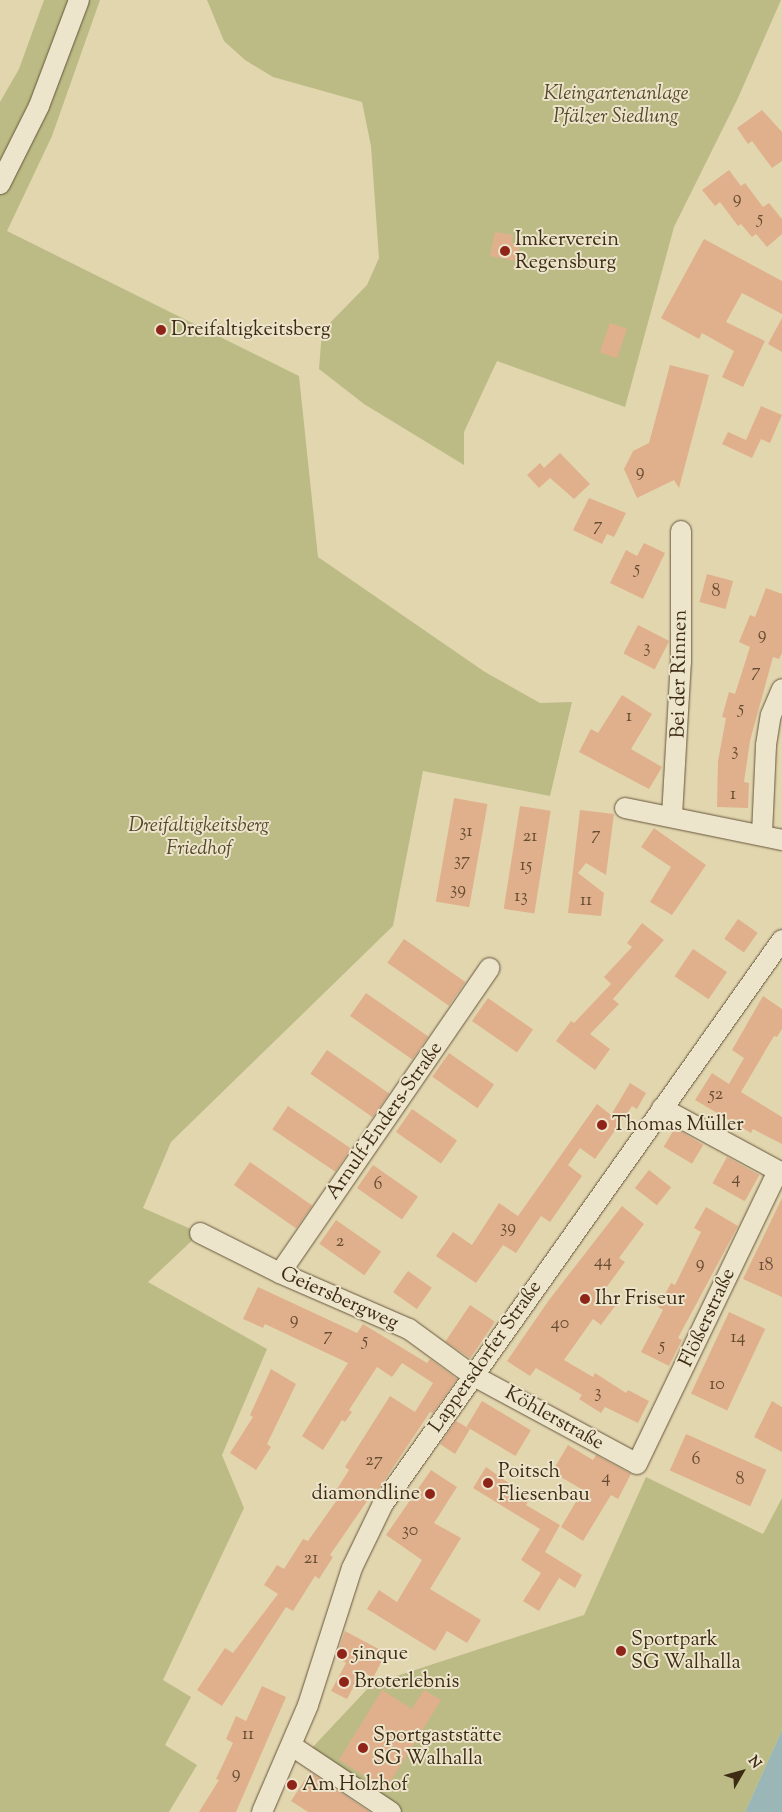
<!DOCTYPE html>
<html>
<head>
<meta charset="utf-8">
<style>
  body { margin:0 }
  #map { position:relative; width:782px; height:1812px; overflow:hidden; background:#e2d6af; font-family:"Sorts Mill Goudy",serif }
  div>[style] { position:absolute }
  .green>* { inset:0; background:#bcbb85 }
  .water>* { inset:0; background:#9bb6b7 }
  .building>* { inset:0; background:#e0b08d; transform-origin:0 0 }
  .roads { filter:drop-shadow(0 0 1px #66563a) drop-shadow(0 0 1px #66563a) }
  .minor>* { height:20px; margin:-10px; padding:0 10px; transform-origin:10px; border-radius:10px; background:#ece4cb }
  .dots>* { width:14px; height:14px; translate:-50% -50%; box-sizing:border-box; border:2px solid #ece4cb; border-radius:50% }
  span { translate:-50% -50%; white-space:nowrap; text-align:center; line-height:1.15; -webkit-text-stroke:4px #ece4cb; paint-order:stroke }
  .number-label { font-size:18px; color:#664c32 }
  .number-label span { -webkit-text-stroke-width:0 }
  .park-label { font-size:20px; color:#56482a; font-style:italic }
  .poi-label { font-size:20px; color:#3d2b13 }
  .left { translate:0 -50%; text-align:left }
  .right { translate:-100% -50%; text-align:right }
  .street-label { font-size:20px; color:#3d2b13 }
  .north { position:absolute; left:717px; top:1747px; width:50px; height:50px; -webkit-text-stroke:4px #ece4cb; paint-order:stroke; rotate:52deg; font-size:14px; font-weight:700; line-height:20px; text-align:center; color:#3d2b13 }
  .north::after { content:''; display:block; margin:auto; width:18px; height:22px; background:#3d2b13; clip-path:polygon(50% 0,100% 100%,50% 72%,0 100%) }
</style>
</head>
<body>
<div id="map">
  <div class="green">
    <div style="clip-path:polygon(44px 0,100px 0,52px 136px,7px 231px,299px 376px,318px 557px,485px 672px,540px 703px,572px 702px,550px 796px,423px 771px,393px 926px,171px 1142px,143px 1208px,200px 1233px,148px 1282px,267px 1349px,222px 1455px,244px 1508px,163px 1680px,191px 1697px,165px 1745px,197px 1765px,169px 1812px,0 1812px,0 102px,19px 69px)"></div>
    <div style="clip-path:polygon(207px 0,781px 0,738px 98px,674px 227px,625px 407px,497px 361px,464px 432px,464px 465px,364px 404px,319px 369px,322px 331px,367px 285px,379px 258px,371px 146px,362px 102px,273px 77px,245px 60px,224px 41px)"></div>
    <div style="clip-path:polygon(646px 1477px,763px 1534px,782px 1498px,782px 1730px,745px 1812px,401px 1812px,310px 1750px,372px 1684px,584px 1615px)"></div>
  </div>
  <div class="water">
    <div style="clip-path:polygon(782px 1730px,782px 1812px,745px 1812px)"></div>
  </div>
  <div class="building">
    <div style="clip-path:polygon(762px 110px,782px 132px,782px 161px,772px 168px,752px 141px,748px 144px,737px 128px)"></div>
    <div style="clip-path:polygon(729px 170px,741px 186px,745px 183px,763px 207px,769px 203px,782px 219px,782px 234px,767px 247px,756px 234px,752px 237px,741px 224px,738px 226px,720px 202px,715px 206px,702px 190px)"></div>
    <div style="clip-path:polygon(495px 232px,513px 235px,512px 243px,520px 245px,516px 261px,490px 256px)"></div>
    <div style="clip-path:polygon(704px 239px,782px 281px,782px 314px,742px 293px,726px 322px,765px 341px,743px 387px,722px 377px,734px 351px,702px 333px,699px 339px,661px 318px)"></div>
    <div style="clip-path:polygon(782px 318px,782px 352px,768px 344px)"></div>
    <div style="left:610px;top:323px;width:18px;height:31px;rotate:19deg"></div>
    <div style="clip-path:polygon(670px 365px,709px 375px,679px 488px,674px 480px,637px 498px,624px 469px,633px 451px,649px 443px)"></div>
    <div style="clip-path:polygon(761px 406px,782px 415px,770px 443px,761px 439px,752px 458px,722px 444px,728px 432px,746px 440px)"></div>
    <div style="clip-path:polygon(560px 453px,590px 484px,574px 499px,550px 478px,539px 488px,527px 475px,540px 463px,544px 468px)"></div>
    <div style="clip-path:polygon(589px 498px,626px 513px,614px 537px,607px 534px,602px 544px,573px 530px)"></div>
    <div style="clip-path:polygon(644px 543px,665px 553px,643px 599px,610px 583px,626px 550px,637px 556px)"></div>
    <div style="left:707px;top:574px;width:27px;height:29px;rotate:15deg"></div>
    <div style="clip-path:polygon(766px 588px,782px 594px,782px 653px,779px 659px,773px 657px,750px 741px,744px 782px,749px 783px,748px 808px,717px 807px,718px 761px,726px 718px,722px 717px,729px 692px,735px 694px,750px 647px,739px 642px,750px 615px,755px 617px)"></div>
    <div style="left:638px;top:625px;width:35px;height:32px;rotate:27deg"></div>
    <div style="clip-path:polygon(622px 695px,652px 714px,631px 749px,662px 767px,649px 789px,579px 752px,591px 729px,598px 733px)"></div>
    <div style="left:454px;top:798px;width:34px;height:105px;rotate:10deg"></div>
    <div style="left:520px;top:806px;width:31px;height:104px;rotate:9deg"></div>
    <div style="clip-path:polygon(580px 810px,614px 814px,606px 875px,586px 863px,578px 873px,604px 893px,601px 916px,568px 913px)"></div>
    <div style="clip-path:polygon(654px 828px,706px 865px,672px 915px,650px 902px,671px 867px,641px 847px)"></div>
    <div style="left:738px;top:919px;width:24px;height:24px;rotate:35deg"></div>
    <div style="clip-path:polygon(642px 923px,664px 940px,613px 999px,619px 1004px,590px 1034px,610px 1049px,595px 1070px,556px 1041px,571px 1021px,574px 1023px,611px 984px,604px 977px,632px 947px,627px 943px)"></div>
    <div style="left:404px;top:939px;width:75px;height:29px;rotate:35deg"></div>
    <div style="left:693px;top:949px;width:41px;height:33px;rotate:34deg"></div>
    <div style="left:366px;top:993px;width:76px;height:28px;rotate:35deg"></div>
    <div style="clip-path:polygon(763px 996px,782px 1009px,782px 1029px,777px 1037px,774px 1036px,741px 1092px,782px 1117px,782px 1144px,753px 1129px,751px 1133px,695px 1100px,712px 1073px,729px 1084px,744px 1058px,732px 1050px)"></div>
    <div style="left:488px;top:998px;width:55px;height:28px;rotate:35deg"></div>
    <div style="left:327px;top:1050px;width:76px;height:29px;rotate:35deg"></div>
    <div style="left:449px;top:1053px;width:55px;height:29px;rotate:35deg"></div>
    <div style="clip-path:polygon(630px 1083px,646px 1093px,637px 1109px,632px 1106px,595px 1159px,580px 1148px,568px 1165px,582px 1176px,550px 1222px,541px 1216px,516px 1253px,503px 1245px,476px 1283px,436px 1256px,453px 1232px,472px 1245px,499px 1203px,518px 1216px,597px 1104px,611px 1115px)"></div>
    <div style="left:288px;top:1106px;width:76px;height:28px;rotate:34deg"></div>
    <div style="left:412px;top:1109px;width:55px;height:28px;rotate:35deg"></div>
    <div style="left:675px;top:1128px;width:33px;height:22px;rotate:31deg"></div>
    <div style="left:727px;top:1157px;width:37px;height:30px;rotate:29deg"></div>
    <div style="left:250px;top:1162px;width:76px;height:28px;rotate:35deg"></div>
    <div style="left:373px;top:1165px;width:55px;height:28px;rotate:35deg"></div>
    <div style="left:649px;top:1170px;width:28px;height:23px;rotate:38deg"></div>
    <div style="clip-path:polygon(782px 1198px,782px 1297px,743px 1279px)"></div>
    <div style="clip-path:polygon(622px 1206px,644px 1224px,619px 1258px,625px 1262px,600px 1296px,615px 1306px,601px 1325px,593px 1319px,564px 1360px,593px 1377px,595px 1373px,626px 1393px,628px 1390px,649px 1401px,638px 1423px,605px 1407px,601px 1413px,579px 1399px,582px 1395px,536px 1368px,530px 1376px,507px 1361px,549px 1300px)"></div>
    <div style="clip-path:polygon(706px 1207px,738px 1226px,678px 1338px,682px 1340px,669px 1366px,641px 1352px,663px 1310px,658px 1307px,671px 1283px,675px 1285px,701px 1232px,694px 1228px)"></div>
    <div style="left:336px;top:1220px;width:55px;height:29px;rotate:35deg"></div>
    <div style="left:408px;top:1271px;width:29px;height:26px;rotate:35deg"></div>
    <div style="clip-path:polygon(258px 1287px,357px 1333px,363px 1324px,427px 1363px,430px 1359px,457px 1379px,433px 1413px,430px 1412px,378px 1490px,376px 1488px,330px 1555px,333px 1557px,319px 1579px,315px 1576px,293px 1611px,286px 1607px,222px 1706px,197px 1690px,225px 1648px,233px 1653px,278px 1594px,264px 1585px,277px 1565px,284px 1569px,303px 1539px,308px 1541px,337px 1500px,332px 1497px,349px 1470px,345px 1467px,390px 1396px,415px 1412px,433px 1383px,402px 1363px,392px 1377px,377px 1367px,349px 1410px,352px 1412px,345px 1422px,342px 1420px,323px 1450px,302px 1436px,348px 1363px,265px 1324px,263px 1328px,243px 1319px)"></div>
    <div style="left:470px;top:1305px;width:30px;height:44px;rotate:34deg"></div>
    <div style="left:729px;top:1312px;width:40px;height:90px;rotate:25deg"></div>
    <div style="clip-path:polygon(271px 1369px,296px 1384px,267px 1444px,271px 1447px,256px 1470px,230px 1453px,253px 1417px,250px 1415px)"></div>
    <div style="left:482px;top:1401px;width:57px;height:30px;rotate:31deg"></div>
    <div style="clip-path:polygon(772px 1401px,782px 1407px,782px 1452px,754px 1437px)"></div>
    <div style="clip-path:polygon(456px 1421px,470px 1429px,455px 1454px,440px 1444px)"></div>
    <div style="left:686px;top:1434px;width:88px;height:40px;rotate:24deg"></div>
    <div style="clip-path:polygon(568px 1445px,593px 1460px,596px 1455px,631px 1474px,618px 1499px,611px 1495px,583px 1541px,561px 1527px,583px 1490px,552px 1472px)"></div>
    <div style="clip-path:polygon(486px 1467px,530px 1498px,526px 1505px,560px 1525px,545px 1552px,582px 1575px,575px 1588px,559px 1578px,539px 1611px,523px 1601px,541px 1573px,521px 1560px,540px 1529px,473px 1488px)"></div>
    <div style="clip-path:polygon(431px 1470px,457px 1487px,434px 1523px,461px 1538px,430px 1589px,481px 1620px,467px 1643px,447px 1631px,435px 1651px,367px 1609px,379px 1590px,397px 1602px,422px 1560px,386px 1535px)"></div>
    <div style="clip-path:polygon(345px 1631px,386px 1653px,373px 1678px,362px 1671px,347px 1699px,331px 1691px,346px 1663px,336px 1657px)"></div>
    <div style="clip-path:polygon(262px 1686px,286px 1697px,236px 1812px,199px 1812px,219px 1780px,216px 1779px,233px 1743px,226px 1739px,236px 1716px,246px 1721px)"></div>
    <div style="clip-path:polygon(382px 1690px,412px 1709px,424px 1690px,441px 1700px,386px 1789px,339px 1760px)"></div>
    <div style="clip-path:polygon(310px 1772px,370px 1812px,308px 1812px,291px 1801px)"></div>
  </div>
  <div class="roads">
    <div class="minor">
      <div style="left:0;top:184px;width:87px;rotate:-63.4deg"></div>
      <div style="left:39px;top:106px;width:113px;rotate:-69.3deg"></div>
      <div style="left:625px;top:808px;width:160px;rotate:11.5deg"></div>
      <div style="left:672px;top:816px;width:154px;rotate:-86.7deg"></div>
      <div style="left:681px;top:662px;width:131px;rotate:-90deg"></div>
      <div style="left:762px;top:834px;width:89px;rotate:-87.4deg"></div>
      <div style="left:766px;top:745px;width:30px;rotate:-81deg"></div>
      <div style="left:771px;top:715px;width:28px;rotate:-67deg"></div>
      <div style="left:662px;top:1108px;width:136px;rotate:28.4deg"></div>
      <div style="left:200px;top:1233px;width:89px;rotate:26.6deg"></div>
      <div style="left:280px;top:1273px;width:141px;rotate:23.5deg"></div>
      <div style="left:409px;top:1329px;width:78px;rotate:36.1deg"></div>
      <div style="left:472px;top:1375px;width:187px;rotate:28.3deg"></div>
      <div style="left:637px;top:1464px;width:325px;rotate:-64.3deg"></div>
      <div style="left:280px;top:1273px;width:370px;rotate:-55.5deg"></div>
      <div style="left:292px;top:1746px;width:119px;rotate:33.7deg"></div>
      <div style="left:262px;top:1812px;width:116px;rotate:-66.7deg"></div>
      <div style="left:308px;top:1705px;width:144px;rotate:-72.2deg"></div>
      <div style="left:352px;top:1568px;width:71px;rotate:-64.2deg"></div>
      <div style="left:383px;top:1504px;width:691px;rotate:-54.72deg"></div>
    </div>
  </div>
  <div class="dots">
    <div style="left:505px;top:251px;background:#8f2418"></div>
    <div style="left:161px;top:330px;background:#8f2418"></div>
    <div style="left:602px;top:1125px;background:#8f2418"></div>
    <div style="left:585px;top:1299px;background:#8f2418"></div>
    <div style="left:488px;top:1483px;background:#8f2418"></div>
    <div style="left:430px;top:1494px;background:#8f2418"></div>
    <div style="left:621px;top:1651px;background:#8f2418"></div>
    <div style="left:342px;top:1654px;background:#8f2418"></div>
    <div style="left:344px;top:1682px;background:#8f2418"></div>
    <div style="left:363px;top:1748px;background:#8f2418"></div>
    <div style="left:292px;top:1785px;background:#8f2418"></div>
  </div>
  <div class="number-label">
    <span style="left:737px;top:199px">9</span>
    <span style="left:760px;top:219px">5</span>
    <span style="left:640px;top:472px">9</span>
    <span style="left:598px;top:526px">7</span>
    <span style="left:637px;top:569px">5</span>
    <span style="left:716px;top:592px">8</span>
    <span style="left:762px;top:635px">9</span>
    <span style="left:647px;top:648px">3</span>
    <span style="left:756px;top:672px">7</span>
    <span style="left:741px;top:709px">5</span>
    <span style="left:629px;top:717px">1</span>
    <span style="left:735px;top:751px">3</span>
    <span style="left:733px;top:795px">1</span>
    <span style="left:466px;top:832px">31</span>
    <span style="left:596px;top:835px">7</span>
    <span style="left:530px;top:837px">21</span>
    <span style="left:462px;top:861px">37</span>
    <span style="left:526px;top:866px">15</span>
    <span style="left:458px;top:890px">39</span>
    <span style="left:521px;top:897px">13</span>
    <span style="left:586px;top:901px">11</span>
    <span style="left:716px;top:1095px">52</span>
    <span style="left:736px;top:1179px">4</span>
    <span style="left:378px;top:1185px">6</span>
    <span style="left:508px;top:1228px">39</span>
    <span style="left:340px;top:1242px">2</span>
    <span style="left:603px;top:1262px">44</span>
    <span style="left:700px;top:1264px">9</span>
    <span style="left:766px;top:1266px">18</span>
    <span style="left:294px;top:1320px">9</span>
    <span style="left:560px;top:1324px">40</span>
    <span style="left:328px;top:1336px">7</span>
    <span style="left:738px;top:1338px">14</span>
    <span style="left:365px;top:1341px">5</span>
    <span style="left:662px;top:1346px">5</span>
    <span style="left:717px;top:1385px">10</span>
    <span style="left:598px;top:1393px">3</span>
    <span style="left:696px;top:1460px">6</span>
    <span style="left:374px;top:1461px">27</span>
    <span style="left:606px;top:1478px">4</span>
    <span style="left:740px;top:1480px">8</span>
    <span style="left:410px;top:1531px">30</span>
    <span style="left:311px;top:1559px">21</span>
    <span style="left:248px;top:1735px">11</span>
    <span style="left:236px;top:1774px">9</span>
  </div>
  <div class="park-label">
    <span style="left:616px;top:106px">Kleingartenanlage<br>Pfälzer Siedlung</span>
    <span style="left:199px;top:838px">Dreifaltigkeitsberg<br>Friedhof</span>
  </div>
  <div class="poi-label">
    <span class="left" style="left:515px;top:252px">Imkerverein<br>Regensburg</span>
    <span class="left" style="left:171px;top:330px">Dreifaltigkeitsberg</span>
    <span class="left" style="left:612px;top:1125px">Thomas Müller</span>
    <span class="left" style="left:595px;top:1299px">Ihr Friseur</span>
    <span class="left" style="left:498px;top:1484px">Poitsch<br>Fliesenbau</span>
    <span class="right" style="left:420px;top:1494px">diamondline</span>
    <span class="left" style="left:631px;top:1652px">Sportpark<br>SG Walhalla</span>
    <span class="left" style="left:352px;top:1654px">5inque</span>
    <span class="left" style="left:354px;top:1682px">Broterlebnis</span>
    <span class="left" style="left:373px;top:1748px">Sportgaststätte<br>SG Walhalla</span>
    <span class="left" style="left:302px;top:1785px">Am Holzhof</span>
  </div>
  <div class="street-label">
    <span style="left:680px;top:674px;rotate:-89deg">Bei der Rinnen</span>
    <span style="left:385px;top:1121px;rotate:-55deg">Arnulf-Enders-Straße</span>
    <span style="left:339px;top:1299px;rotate:24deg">Geiersbergweg</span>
    <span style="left:708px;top:1318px;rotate:-65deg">Flößerstraße</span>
    <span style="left:486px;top:1357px;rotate:-55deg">Lappersdorfer Straße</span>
    <span style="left:554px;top:1419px;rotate:29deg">Köhlerstraße</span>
  </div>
  <div class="north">N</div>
</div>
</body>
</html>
